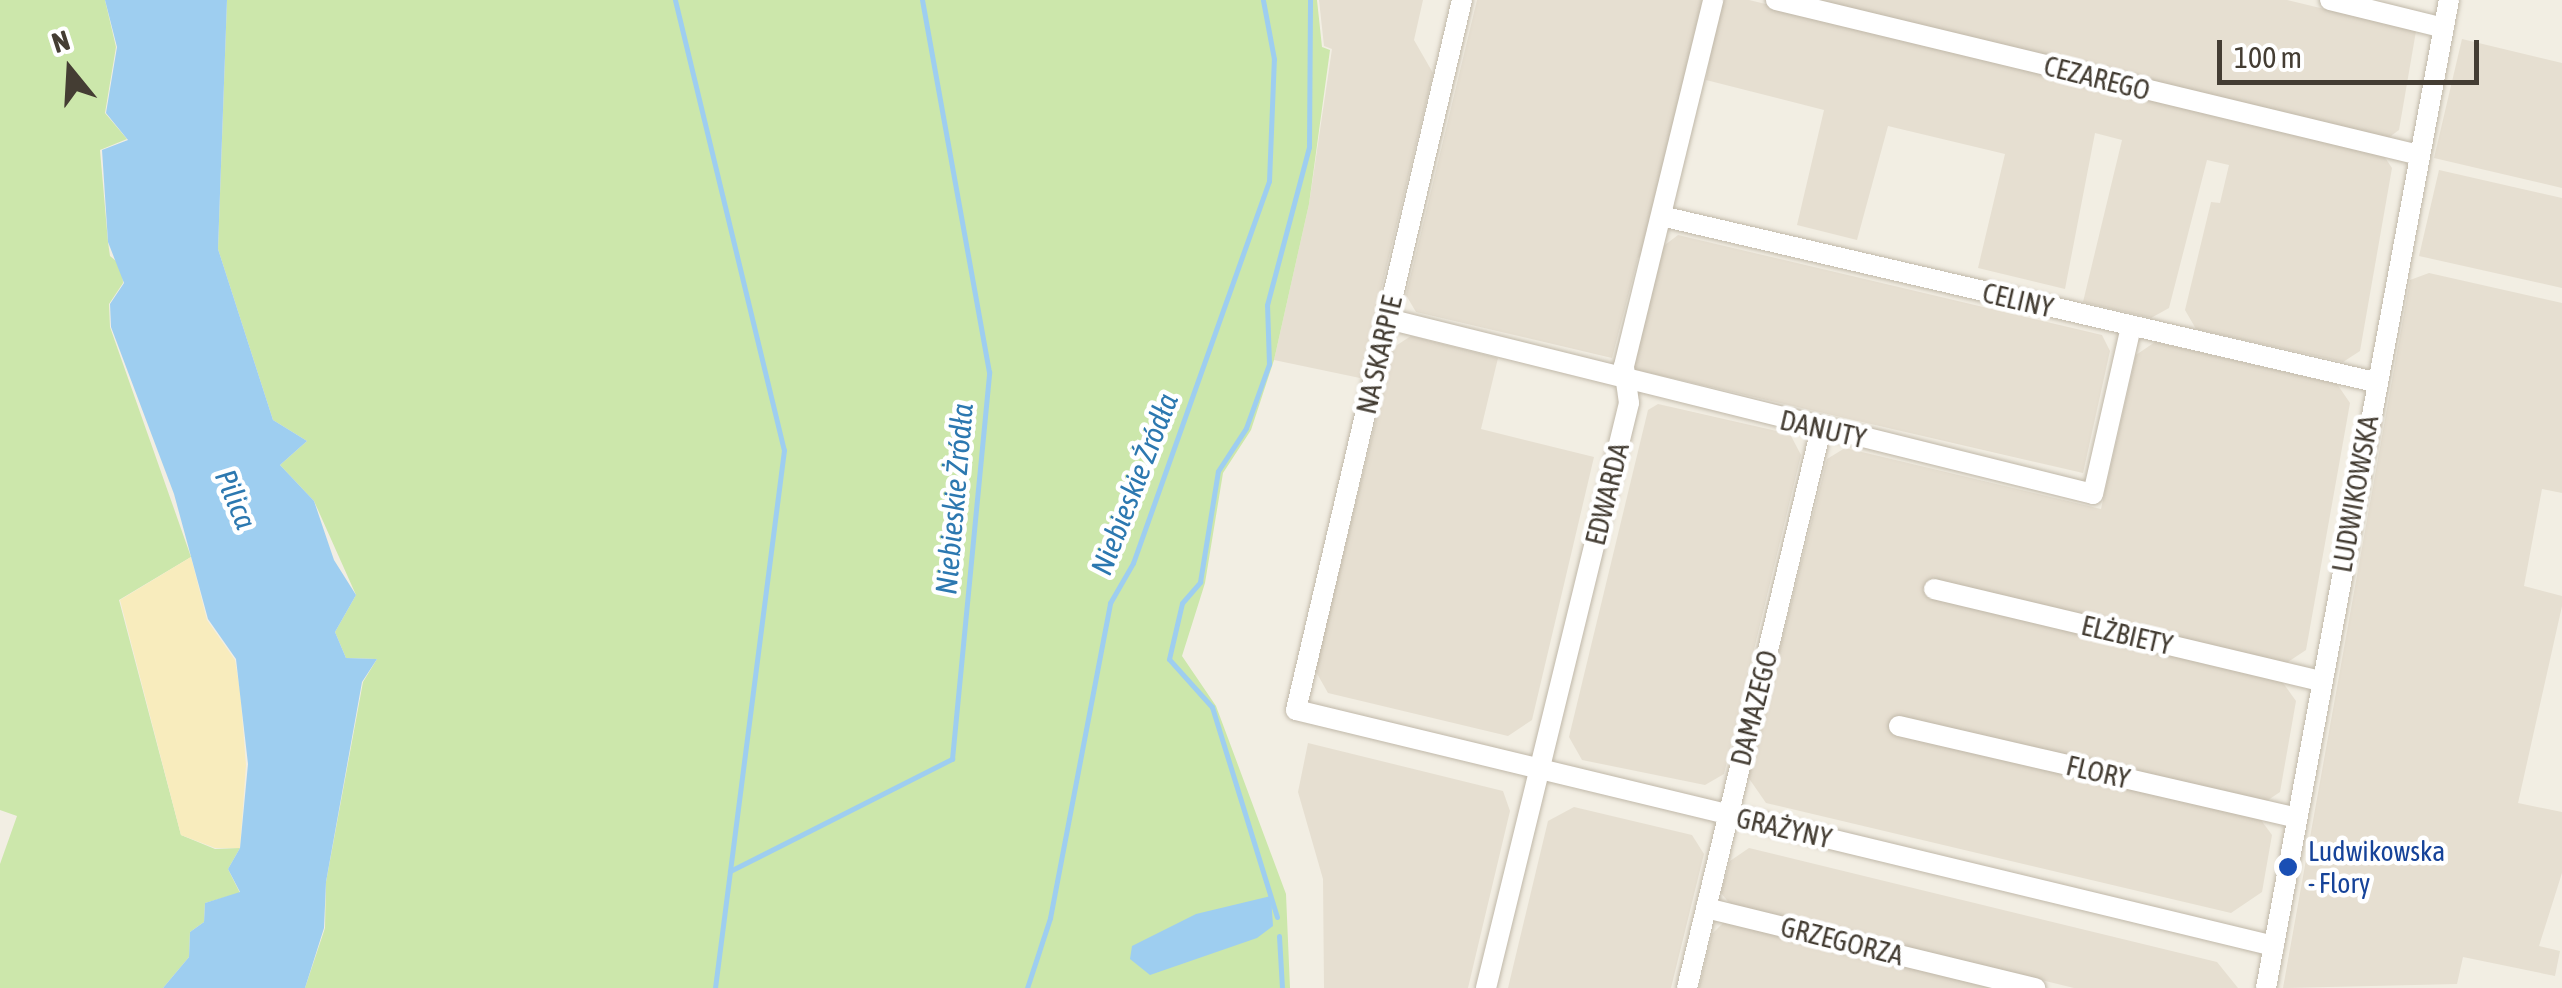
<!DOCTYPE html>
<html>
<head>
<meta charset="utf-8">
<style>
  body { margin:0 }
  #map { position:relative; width:2562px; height:988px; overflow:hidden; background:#f2eee3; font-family:"Asap Condensed",sans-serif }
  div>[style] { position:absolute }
  .residential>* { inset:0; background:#e6dfd1 }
  .green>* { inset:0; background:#cce7ab }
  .sand>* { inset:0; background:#f8ecbd }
  .water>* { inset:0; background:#9ecef0 }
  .stream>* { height:5px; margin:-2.5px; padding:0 2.5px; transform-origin:2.5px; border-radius:2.5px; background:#9ecef0 }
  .roads { filter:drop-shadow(0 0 2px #c0b8a9) drop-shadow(0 0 2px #c0b8a9) }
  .minor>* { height:20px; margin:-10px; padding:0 10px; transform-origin:10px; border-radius:10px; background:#fff }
  .dots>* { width:28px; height:28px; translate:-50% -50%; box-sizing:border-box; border:5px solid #fff; border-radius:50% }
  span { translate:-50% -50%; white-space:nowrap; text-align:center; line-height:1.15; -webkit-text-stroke:9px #fff; paint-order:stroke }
  .street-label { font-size:28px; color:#443d33 }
  .transit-label { font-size:28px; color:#164399 }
  .left { translate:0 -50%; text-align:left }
  .water-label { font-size:30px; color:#2c78b0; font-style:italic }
  .north { position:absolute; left:20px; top:20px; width:100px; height:100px; -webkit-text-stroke:8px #fff; paint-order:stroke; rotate:342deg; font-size:28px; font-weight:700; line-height:40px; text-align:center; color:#443d33 }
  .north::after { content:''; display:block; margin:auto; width:35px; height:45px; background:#443d33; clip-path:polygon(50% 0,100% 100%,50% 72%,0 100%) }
  .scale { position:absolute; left:2217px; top:40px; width:262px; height:45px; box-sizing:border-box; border:5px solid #443d33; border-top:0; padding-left:12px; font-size:30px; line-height:35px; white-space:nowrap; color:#443d33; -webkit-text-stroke:8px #fff; paint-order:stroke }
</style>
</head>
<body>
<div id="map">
  <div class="residential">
    <div style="clip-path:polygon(1319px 0,1423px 0,1414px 40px,1433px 73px,1360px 378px,1274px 360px,1309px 204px,1332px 49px,1324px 46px)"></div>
    <div style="clip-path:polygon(1477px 0,1705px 0,1645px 253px,1638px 258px,1612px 358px,1416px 312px,1406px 295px)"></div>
    <div style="clip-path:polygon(1720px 0,1749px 0,2382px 153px,2392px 168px,2360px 351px,2343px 362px,2196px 329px,2185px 310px,2211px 202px,2220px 203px,2229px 165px,2207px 160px,2169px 308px,2151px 318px,2083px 302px,2122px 140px,2095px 133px,2065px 289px,1978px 268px,2005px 154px,1888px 126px,1857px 240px,1797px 225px,1824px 110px,1706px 80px)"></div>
    <div style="clip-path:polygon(1801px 0,2287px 0,2416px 31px,2399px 130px,2384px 141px)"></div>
    <div style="clip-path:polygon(2462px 39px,2562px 63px,2562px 188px,2434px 158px)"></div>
    <div style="clip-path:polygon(2439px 170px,2562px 198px,2562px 288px,2419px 256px)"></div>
    <div style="clip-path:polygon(1678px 235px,2102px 335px,2110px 351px,2083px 473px,1628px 368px,1661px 248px)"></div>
    <div style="clip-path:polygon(2429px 273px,2562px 303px,2562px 493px,2542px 489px,2524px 586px,2562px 596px,2562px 606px,2518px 803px,2562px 812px,2562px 873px,2539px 946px,2560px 951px,2555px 976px,2463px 957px,2457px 984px,2283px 988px,2410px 280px)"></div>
    <div style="clip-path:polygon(1411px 336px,1498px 358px,1481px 429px,1594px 457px,1532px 720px,1508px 736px,1328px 693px,1315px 670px,1394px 347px)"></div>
    <div style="clip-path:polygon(2155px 342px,2337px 384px,2350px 403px,2306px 650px,2285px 664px,1934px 580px,1929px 598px,2281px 680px,2296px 701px,2280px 792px,2265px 802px,1909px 718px,1895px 726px,2261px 820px,2272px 835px,2262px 892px,2231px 913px,1766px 803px,1748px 777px,1827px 459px,1845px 448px,2101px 509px,2136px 355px)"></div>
    <div style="clip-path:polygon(1658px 404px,1790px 434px,1801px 455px,1724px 774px,1705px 785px,1582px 760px,1569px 737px,1648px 410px)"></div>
    <div style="clip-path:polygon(1308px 743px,1503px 791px,1510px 811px,1468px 988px,1324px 988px,1323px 879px,1298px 792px)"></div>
    <div style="clip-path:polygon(1574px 807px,1692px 835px,1704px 854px,1671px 988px,1508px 988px,1548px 821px)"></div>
    <div style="clip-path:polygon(1749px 848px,2217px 962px,2238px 988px,2074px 988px,1731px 905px,1721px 893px,1730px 861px)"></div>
    <div style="clip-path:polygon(1725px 921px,2007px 988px,1699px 988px,1712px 934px)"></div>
  </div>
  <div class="green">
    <div style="clip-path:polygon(0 0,105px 0,116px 47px,105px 113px,127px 139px,100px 150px,108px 242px,110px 256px,122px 266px,123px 283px,109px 304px,110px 327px,191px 557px,119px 600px,181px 835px,215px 849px,240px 848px,228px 869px,240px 893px,205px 903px,204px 922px,190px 932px,189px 957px,163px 988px,0 988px,0 864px,17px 816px,0 810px)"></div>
    <div style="clip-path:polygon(227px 0,1317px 0,1322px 47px,1330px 50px,1309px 204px,1274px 360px,1251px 430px,1223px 473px,1205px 583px,1182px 656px,1216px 706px,1286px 894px,1290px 988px,305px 988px,325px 928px,326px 882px,363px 682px,377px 659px,346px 658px,335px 632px,356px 595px,314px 501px,280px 465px,307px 441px,273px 420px,218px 249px)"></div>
  </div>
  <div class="sand">
    <div style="clip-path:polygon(191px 557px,207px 620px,235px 660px,240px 690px,246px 765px,240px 848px,215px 848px,181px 835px,120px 600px)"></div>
  </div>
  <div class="water">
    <div style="clip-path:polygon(105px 0,227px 0,218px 249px,273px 420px,307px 441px,280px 465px,314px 501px,334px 560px,356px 595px,335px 632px,346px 658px,377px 659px,362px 682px,326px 882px,324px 928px,305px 988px,163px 988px,189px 957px,190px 932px,204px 922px,205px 903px,240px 892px,228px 869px,240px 848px,248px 764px,236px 659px,208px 619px,174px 494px,111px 327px,110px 304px,124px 283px,108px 242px,102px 150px,128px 140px,106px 113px,117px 47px)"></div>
    <div style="clip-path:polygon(1271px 896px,1273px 926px,1257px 938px,1150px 975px,1130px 959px,1132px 946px,1196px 914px)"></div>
  </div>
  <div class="stream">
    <div style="left:675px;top:0;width:463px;rotate:76.4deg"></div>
    <div style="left:784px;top:450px;width:542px;rotate:97.31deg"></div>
    <div style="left:730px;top:871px;width:249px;rotate:-26.8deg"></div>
    <div style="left:952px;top:759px;width:389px;rotate:-84.5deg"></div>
    <div style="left:989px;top:372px;width:378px;rotate:-100.2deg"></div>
    <div style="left:1277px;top:917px;width:220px;rotate:-107.2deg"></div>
    <div style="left:1212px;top:707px;width:64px;rotate:-131.9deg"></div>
    <div style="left:1169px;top:659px;width:57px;rotate:-76.9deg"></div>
    <div style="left:1182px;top:603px;width:28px;rotate:-49deg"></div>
    <div style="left:1200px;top:582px;width:112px;rotate:-80.8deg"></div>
    <div style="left:1218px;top:471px;width:51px;rotate:-56.9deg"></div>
    <div style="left:1246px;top:428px;width:68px;rotate:-70.2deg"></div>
    <div style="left:1269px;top:364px;width:59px;rotate:-91.9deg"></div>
    <div style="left:1267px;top:305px;width:163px;rotate:-75.1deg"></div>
    <div style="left:1309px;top:147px;width:147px;rotate:-89.6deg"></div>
    <div style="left:1279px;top:936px;width:52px;rotate:86.7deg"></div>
    <div style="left:1027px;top:988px;width:74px;rotate:-71.8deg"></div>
    <div style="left:1050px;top:918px;width:321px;rotate:-79.2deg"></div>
    <div style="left:1110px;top:603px;width:46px;rotate:-60.1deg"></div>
    <div style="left:1133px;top:563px;width:405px;rotate:-70.4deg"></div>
    <div style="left:1269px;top:181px;width:122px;rotate:-87.7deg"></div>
    <div style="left:1274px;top:59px;width:60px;rotate:-100.6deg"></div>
  </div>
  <div class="roads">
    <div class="minor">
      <div style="left:1462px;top:0;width:729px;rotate:103.16deg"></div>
      <div style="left:1296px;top:710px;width:1006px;rotate:13.57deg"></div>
      <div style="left:1776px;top:0;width:661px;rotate:13.55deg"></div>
      <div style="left:2330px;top:0;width:117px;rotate:13.8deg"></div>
      <div style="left:1661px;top:216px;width:733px;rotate:13.09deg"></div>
      <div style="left:1388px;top:319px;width:726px;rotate:13.94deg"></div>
      <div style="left:2093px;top:494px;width:171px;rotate:-77.2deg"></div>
      <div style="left:1934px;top:589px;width:398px;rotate:13.4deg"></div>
      <div style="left:1899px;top:726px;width:408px;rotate:13deg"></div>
      <div style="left:1706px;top:908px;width:339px;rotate:13.7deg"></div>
      <div style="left:1486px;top:988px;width:602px;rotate:-76.26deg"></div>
      <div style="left:1629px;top:403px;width:37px;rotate:-98deg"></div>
      <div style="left:1624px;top:366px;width:377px;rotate:-76.3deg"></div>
      <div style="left:1687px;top:988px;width:575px;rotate:-76.52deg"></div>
      <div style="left:2266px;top:988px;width:1005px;rotate:-79.51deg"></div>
    </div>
  </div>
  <div class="dots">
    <div style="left:2288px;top:867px;background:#1a4fb4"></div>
  </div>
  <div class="street-label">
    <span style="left:2097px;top:78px;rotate:14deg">CEZAREGO</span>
    <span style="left:2018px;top:300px;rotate:13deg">CELINY</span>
    <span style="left:1379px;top:355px;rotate:-77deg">NA SKARPIE</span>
    <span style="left:1823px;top:429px;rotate:13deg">DANUTY</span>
    <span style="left:1607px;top:494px;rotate:-76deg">EDWARDA</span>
    <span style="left:2355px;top:494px;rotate:-80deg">LUDWIKOWSKA</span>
    <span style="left:2127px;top:635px;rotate:13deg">ELŻBIETY</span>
    <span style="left:1754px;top:708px;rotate:-76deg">DAMAZEGO</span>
    <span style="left:2098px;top:772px;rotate:13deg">FLORY</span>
    <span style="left:1784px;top:828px;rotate:13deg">GRAŻYNY</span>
    <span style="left:1842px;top:941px;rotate:14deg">GRZEGORZA</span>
  </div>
  <div class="transit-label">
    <span class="left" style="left:2308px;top:867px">Ludwikowska<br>- Flory</span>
  </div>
  <div class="water-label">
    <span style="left:1134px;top:484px;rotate:-69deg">Niebieskie Źródła</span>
    <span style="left:236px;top:499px;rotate:67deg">Pilica</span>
    <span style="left:954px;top:499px;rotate:-85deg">Niebieskie Żródła</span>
  </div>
  <div class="north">N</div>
  <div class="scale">100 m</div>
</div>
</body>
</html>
